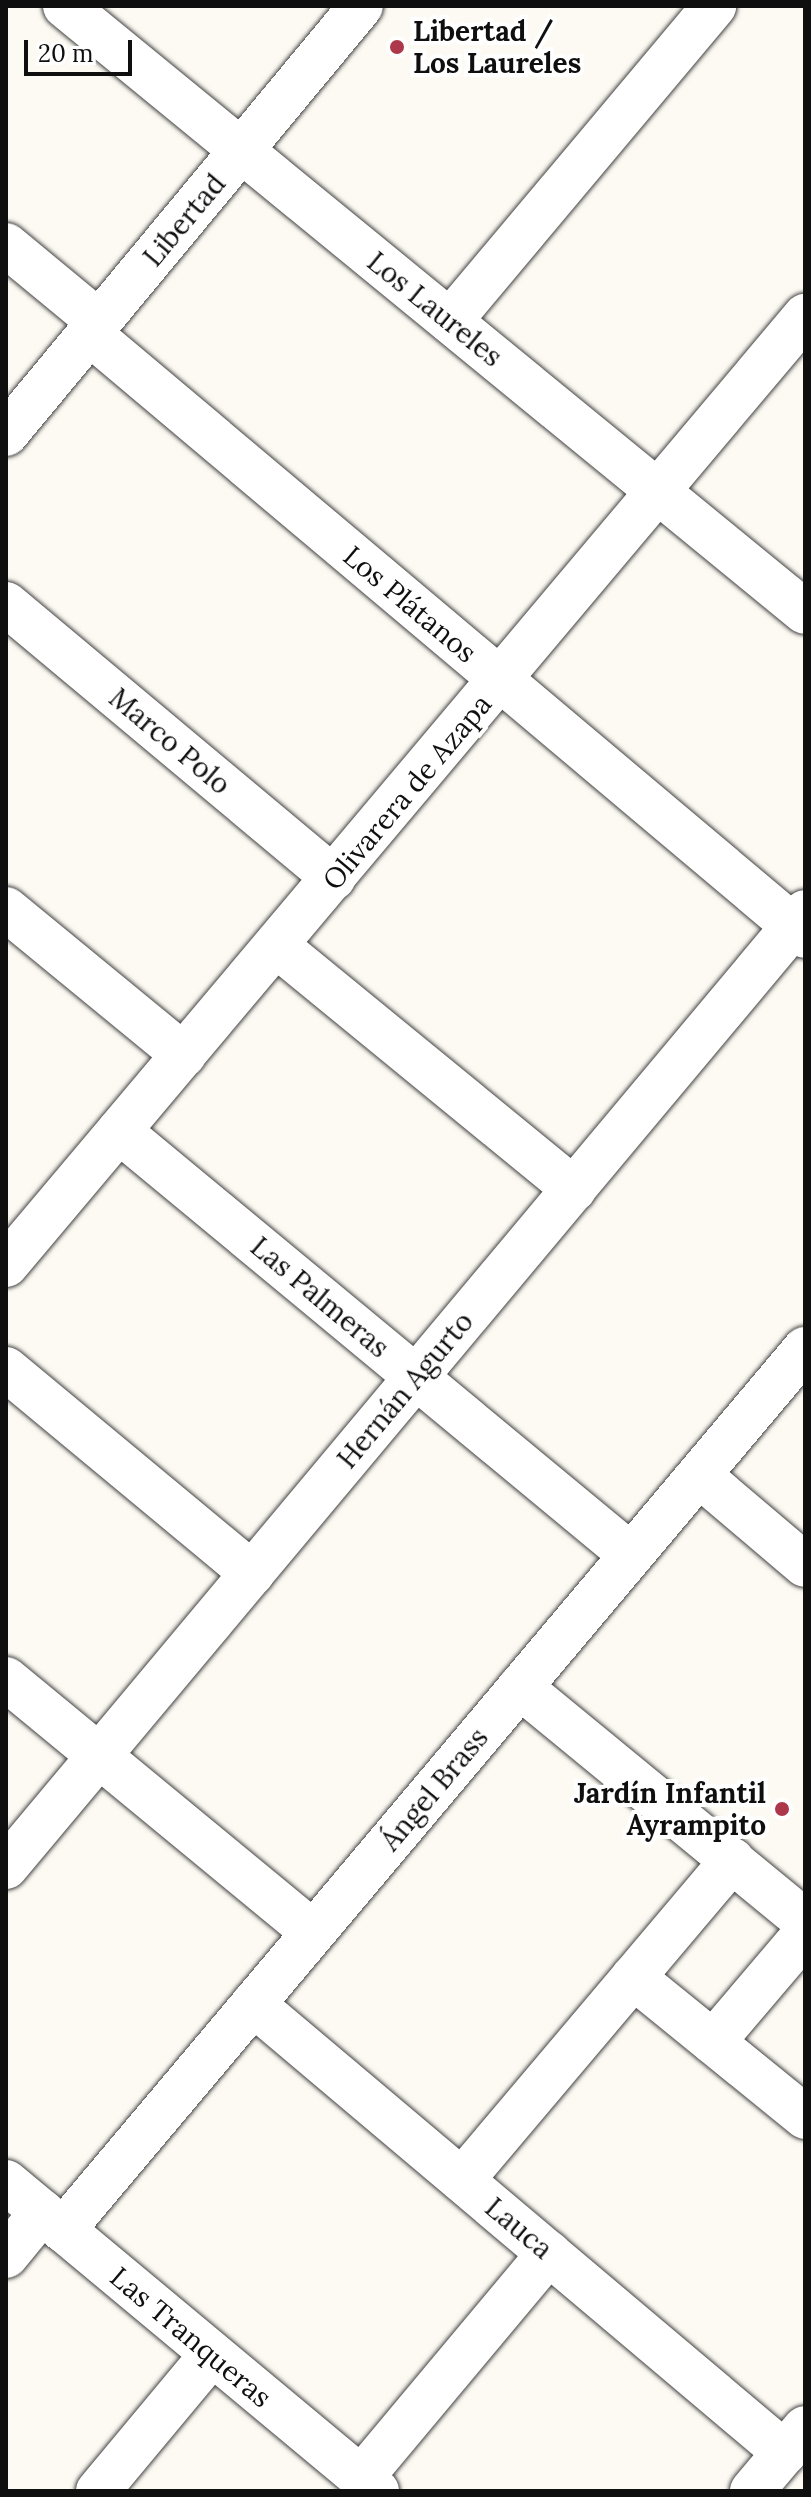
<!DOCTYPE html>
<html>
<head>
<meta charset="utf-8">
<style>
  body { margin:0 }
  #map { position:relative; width:811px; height:2497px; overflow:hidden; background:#fdfaf3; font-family:Lora,serif }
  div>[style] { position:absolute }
  .roads { filter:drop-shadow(0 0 2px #424242) drop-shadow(0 0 2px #424242) }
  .minor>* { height:44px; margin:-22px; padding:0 22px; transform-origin:22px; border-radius:22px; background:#fff }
  .dots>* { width:22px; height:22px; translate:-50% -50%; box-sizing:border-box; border:4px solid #fff; border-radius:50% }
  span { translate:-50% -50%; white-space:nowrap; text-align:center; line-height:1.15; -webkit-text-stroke:8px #fff; paint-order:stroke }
  .poi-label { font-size:28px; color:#0f0f0f; font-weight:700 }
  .left { translate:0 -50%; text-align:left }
  .right { translate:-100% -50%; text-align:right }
  .street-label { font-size:28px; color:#0f0f0f }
  .frame { position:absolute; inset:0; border:8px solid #0f0f0f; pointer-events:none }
  .scale { position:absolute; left:24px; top:40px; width:108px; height:36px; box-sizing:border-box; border:4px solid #0f0f0f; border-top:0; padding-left:10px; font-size:24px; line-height:28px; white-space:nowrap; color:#0f0f0f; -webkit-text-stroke:6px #fff; paint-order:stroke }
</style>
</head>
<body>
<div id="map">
  <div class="roads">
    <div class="minor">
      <div style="left:65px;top:6px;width:956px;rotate:39.31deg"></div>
      <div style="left:6px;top:245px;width:121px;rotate:39.6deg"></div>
      <div style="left:450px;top:321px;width:411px;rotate:-50deg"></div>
      <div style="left:89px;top:333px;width:936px;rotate:40.1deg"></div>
      <div style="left:6px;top:434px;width:556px;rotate:-50.33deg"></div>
      <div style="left:6px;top:604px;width:427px;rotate:39.9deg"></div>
      <div style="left:6px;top:909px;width:230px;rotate:39.4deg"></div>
      <div style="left:277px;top:946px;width:384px;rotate:39.3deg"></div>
      <div style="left:119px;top:1131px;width:665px;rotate:39.63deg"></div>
      <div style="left:6px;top:1265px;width:1241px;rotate:-49.9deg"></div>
      <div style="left:6px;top:1369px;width:320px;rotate:39.7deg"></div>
      <div style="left:699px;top:1475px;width:139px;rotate:40.3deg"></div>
      <div style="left:6px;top:1679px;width:398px;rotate:39.5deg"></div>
      <div style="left:520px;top:1687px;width:369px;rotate:39.4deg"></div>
      <div style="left:6px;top:1867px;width:1245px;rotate:-50.08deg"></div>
      <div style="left:633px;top:1977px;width:222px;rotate:39.1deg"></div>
      <div style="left:253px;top:2004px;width:696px;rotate:40.16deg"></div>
      <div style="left:713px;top:2042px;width:142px;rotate:-49.6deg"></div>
      <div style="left:462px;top:2180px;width:419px;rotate:-49.8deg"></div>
      <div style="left:6px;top:2182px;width:483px;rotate:39.8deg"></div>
      <div style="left:63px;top:2230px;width:1152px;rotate:-49.9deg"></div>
      <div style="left:6px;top:2256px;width:57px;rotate:-50.7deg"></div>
      <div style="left:361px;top:2478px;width:293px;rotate:-50.1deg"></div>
      <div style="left:98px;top:2491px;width:178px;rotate:-50.2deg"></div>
      <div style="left:752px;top:2491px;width:82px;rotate:-49.9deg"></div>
    </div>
  </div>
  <div class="dots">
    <div style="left:397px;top:47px;background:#ae384b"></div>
    <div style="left:782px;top:1809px;background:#ae384b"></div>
  </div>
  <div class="poi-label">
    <span class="left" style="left:413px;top:47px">Libertad /<br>Los Laureles</span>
    <span class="right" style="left:766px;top:1809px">Jardín Infantil<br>Ayrampito</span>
  </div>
  <div class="street-label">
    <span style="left:184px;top:220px;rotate:-50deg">Libertad</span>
    <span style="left:435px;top:309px;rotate:39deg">Los Laureles</span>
    <span style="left:410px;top:604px;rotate:40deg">Los Plátanos</span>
    <span style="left:170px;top:741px;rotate:40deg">Marco Polo</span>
    <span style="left:407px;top:792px;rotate:-50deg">Olivarera de Azapa</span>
    <span style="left:320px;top:1297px;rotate:40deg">Las Palmeras</span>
    <span style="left:405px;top:1390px;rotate:-50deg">Hernán Agurto</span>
    <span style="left:434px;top:1789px;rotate:-50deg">Ángel Brass</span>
    <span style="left:519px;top:2228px;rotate:40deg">Lauca</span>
    <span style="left:191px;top:2337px;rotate:40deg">Las Tranqueras</span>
  </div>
  <div class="frame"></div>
  <div class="scale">20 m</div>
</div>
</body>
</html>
